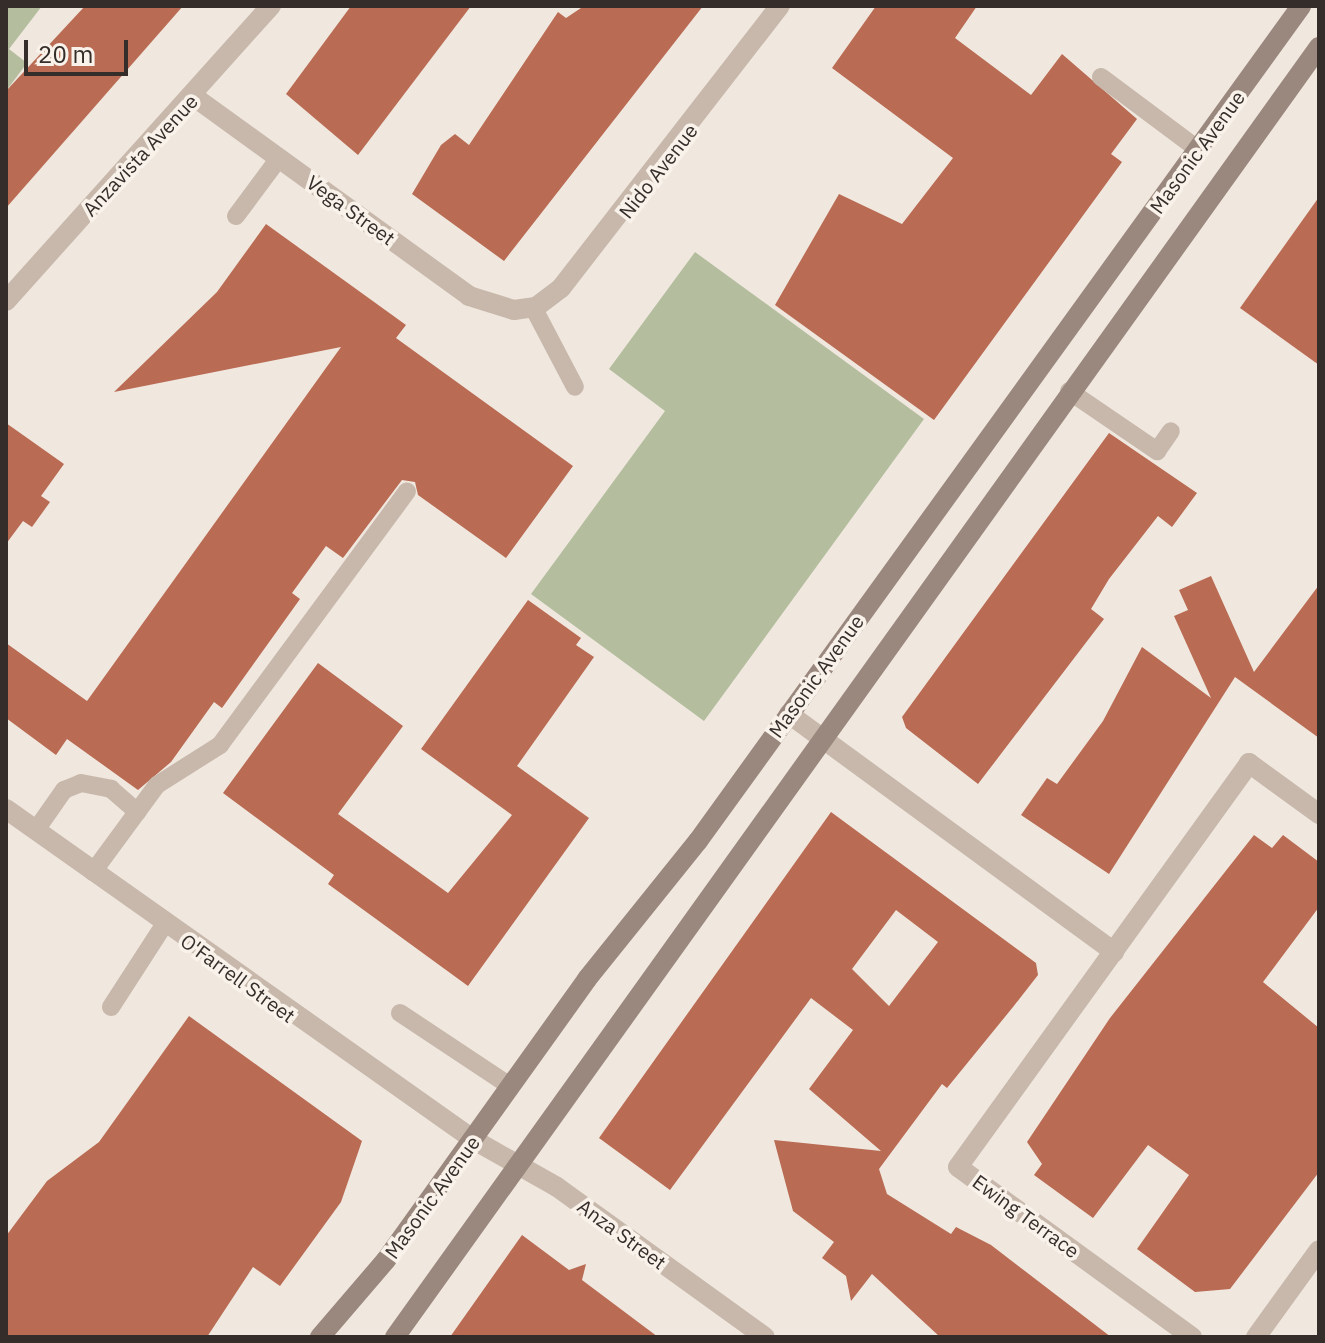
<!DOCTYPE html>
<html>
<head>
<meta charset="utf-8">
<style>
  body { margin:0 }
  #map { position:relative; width:1325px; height:1343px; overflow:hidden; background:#f0e7de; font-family:"IBM Plex Sans",sans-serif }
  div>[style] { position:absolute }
  .green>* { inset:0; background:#b4be9f }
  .building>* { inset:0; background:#b96b53 }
  .service>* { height:18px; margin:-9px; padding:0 9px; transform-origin:9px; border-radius:9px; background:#c7b8ab }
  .minor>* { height:20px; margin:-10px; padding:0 10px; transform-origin:10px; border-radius:10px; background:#c7b8ab }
  .tertiary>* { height:20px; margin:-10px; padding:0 10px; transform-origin:10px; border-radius:10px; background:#c7b8ab }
  .secondary>* { height:20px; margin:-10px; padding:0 10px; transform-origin:10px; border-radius:10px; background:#9a877d }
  span { translate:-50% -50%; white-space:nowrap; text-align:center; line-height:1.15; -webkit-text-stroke:7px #f8f2ea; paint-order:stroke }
  .street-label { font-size:20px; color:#352d2a }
  .frame { position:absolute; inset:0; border:8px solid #352d2a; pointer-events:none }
  .scale { position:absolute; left:24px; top:40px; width:104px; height:36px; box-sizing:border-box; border:4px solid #352d2a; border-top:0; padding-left:10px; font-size:24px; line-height:28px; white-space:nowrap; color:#352d2a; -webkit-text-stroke:6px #f8f2ea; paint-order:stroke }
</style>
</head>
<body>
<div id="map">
  <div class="green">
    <div style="clip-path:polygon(6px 6px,42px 6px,9px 49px,27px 63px,6px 91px)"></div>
    <div style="clip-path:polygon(695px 252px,924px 419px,704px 721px,531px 594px,665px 411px,609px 369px)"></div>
  </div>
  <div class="building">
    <div style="clip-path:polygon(85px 6px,183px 6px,6px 208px,6px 91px)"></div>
    <div style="clip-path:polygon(351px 6px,471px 6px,358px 155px,286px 94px)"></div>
    <div style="clip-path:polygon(584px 6px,703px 6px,504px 261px,412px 194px,441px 145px,455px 134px,469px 145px,558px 12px,566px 18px)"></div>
    <div style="clip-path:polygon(876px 6px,977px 6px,955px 38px,1031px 95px,1062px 54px,1137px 119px,1111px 154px,1122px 162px,934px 420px,775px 305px,839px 194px,902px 224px,953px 158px,832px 68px)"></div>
    <div style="clip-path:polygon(1319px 197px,1319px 365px,1240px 308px)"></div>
    <div style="clip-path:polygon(266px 224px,406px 325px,396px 338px,573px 466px,506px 558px,418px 495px,415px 482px,402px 480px,343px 558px,326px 546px,292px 593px,300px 599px,222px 708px,214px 702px,171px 762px,138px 790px,67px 739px,56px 755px,6px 718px,6px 643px,87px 701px,341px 347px,114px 392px,217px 292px)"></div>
    <div style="clip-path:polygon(6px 423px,64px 464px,41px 496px,50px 502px,32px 527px,23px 521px,6px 544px)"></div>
    <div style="clip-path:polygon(1109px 433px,1197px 493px,1172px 527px,1158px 516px,1109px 579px,1091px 609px,1104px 619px,978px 784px,906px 728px,902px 717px)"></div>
    <div style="clip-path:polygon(1211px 576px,1254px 672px,1319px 585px,1319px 738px,1235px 677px,1109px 874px,1021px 815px,1047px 778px,1057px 784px,1103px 721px,1142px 647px,1211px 698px,1174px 616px,1188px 610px,1179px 590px)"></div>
    <div style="clip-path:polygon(528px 600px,581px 638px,576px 645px,594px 657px,517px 766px,589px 818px,468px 986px,328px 884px,334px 875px,223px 793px,318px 663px,403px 726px,338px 814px,448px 893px,512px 815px,421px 749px)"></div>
    <div style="clip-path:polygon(evenodd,831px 812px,1036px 963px,1038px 975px,1013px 1007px,947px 1088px,942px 1084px,879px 1169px,887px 1194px,951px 1234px,956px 1227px,991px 1245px,1111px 1337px,940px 1337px,872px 1274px,851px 1301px,846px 1276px,822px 1258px,834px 1242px,793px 1211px,774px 1140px,881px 1151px,809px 1089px,853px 1030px,811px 998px,670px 1190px,599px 1138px,831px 812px,896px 910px,938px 942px,889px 1006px,852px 969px,896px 910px)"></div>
    <div style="clip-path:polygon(1254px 835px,1272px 848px,1283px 835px,1319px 862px,1319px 907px,1263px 982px,1319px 1028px,1319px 1172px,1230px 1289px,1195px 1292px,1137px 1249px,1189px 1175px,1148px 1145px,1093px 1218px,1034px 1175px,1042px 1164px,1027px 1142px,1110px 1018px)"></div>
    <div style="clip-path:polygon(189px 1016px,362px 1141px,341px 1202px,280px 1286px,253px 1267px,207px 1337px,6px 1337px,6px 1236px,47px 1181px,99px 1142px)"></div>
    <div style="clip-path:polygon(522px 1235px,569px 1270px,586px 1264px,582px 1280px,658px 1337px,450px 1337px)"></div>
  </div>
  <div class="service">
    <div style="left:1101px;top:77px;width:122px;rotate:36.7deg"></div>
    <div style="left:236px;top:216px;width:72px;rotate:-53.4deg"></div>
    <div style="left:533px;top:307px;width:90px;rotate:62.3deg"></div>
    <div style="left:1069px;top:391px;width:107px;rotate:34.3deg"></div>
    <div style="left:1157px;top:451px;width:24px;rotate:-55deg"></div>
    <div style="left:36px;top:830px;width:49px;rotate:-55deg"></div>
    <div style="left:64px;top:790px;width:18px;rotate:-22deg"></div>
    <div style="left:81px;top:783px;width:31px;rotate:11deg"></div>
    <div style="left:111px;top:789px;width:35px;rotate:41deg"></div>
    <div style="left:93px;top:872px;width:108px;rotate:-53.7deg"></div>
    <div style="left:157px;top:785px;width:75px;rotate:-32.4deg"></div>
    <div style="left:220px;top:745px;width:315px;rotate:-53.6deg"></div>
    <div style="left:111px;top:1007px;width:98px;rotate:-57.1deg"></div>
    <div style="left:400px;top:1013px;width:132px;rotate:33.6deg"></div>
  </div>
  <div class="minor">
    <div style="left:193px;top:96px;width:341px;rotate:35.9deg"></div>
    <div style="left:469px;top:296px;width:47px;rotate:17.3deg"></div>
    <div style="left:514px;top:310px;width:22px;rotate:-8deg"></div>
    <div style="left:536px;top:307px;width:31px;rotate:-37deg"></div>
    <div style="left:561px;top:288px;width:357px;rotate:-52.2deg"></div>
    <div style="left:6px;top:301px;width:397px;rotate:-48.1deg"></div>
    <div style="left:789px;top:714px;width:403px;rotate:36.2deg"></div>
    <div style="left:6px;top:809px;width:573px;rotate:35.27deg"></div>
    <div style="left:1192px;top:1337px;width:289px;rotate:-144deg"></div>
    <div style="left:958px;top:1167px;width:498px;rotate:-54.2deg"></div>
    <div style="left:1249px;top:763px;width:87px;rotate:36.1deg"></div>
    <div style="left:1256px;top:1337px;width:107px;rotate:-54.1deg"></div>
  </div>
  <div class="tertiary">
    <div style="left:474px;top:1140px;width:95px;rotate:29.5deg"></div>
    <div style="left:557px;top:1187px;width:256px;rotate:35.8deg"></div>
  </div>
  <div class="secondary">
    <div style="left:320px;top:1337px;width:101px;rotate:-49.4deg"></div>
    <div style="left:386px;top:1260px;width:345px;rotate:-54.4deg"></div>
    <div style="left:587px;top:979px;width:177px;rotate:-51.2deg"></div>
    <div style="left:698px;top:841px;width:1030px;rotate:-54.16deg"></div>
    <div style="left:395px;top:1337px;width:1587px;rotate:-54.39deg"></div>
  </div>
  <div class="street-label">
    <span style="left:1197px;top:152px;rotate:-54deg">Masonic Avenue</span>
    <span style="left:140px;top:155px;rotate:-47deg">Anzavista Avenue</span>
    <span style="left:658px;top:171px;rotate:-52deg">Nido Avenue</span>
    <span style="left:351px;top:210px;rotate:36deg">Vega Street</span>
    <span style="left:816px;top:676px;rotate:-54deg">Masonic Avenue</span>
    <span style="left:238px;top:978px;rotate:36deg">O'Farrell Street</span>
    <span style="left:432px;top:1197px;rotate:-54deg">Masonic Avenue</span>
    <span style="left:1026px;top:1216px;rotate:36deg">Ewing Terrace</span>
    <span style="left:622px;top:1234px;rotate:36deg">Anza Street</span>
  </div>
  <div class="frame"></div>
  <div class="scale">20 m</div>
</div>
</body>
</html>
